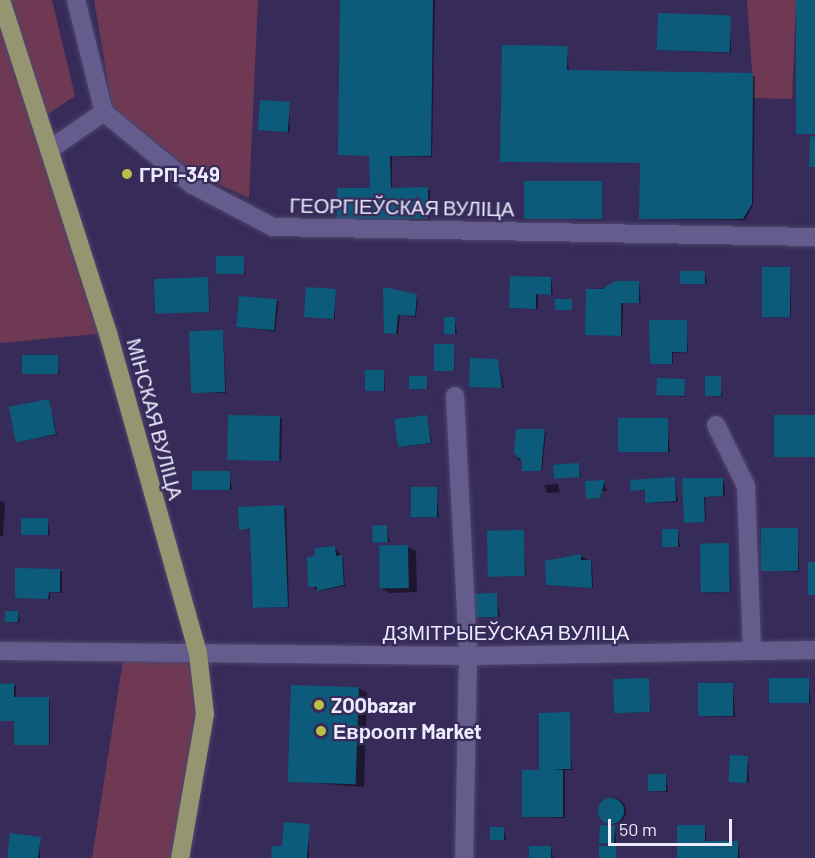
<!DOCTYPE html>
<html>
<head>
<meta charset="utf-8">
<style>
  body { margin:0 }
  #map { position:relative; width:815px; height:858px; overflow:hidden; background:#362b59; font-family:Barlow,sans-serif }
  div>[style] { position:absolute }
  .green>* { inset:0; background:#703953 }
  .shadow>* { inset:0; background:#0007; transform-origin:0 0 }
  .round { border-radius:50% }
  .building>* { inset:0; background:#0d5b7b; transform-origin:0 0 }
  .roads { filter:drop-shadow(0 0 2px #4f466b) drop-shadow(0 0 2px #4f466b) }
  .minor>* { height:18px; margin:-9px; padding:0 9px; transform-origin:9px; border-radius:9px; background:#655c8e }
  .major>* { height:18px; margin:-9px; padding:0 9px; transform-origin:9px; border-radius:9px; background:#959571 }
  .dots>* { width:16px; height:16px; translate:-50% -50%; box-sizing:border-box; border:3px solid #362b59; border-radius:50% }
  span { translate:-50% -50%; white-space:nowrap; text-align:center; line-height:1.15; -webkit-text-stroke:4.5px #362b59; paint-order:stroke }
  .poi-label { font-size:20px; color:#eceafc; font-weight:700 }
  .left { translate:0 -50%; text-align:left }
  .street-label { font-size:20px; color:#eceafc }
  .scale { position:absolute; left:608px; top:819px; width:124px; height:27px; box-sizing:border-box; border:3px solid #eceafc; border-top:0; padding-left:8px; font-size:18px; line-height:21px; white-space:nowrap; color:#eceafc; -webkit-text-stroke:4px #362b59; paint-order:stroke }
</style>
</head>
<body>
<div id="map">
  <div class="green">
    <div style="clip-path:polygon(0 0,108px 333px,0 343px)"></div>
    <div style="clip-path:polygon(11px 0,52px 0,75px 96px,45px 116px)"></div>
    <div style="clip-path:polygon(94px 0,258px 0,249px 198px,194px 173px,112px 106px)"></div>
    <div style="clip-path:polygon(747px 0,796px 0,792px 99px,754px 98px)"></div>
    <div style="clip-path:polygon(198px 653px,205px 689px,180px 858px,92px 858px,124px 654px)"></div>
  </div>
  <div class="shadow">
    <div style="clip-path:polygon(342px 0,435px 0,432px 157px,392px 156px,392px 189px,430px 190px,430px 220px,340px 220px,371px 189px,370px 156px,339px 154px)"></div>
    <div style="clip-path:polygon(730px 17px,731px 53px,660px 50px)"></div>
    <div style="clip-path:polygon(567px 47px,569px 72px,755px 76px,753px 205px,745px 220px,643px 219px,641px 163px,502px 161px)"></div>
    <div style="clip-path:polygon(289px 103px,290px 132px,260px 129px)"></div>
    <div style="left:124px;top:171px;width:10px;height:6px;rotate:11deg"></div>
    <div style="left:525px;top:183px;width:77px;height:36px"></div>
    <div style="clip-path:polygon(243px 258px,245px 274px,218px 273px)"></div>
    <div style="clip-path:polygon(790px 268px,791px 317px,765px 317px,763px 316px)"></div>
    <div style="clip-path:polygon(705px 272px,707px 284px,682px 283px)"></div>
    <div style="clip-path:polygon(551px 278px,553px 295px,538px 294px,538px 309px,510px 308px)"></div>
    <div style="clip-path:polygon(208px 279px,210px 312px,157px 313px)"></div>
    <div style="clip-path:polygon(639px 283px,641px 303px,623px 303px,622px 336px,587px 334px,588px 290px)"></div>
    <div style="clip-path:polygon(385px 289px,418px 297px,416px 317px,400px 315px,398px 334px,386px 332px)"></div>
    <div style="clip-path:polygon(335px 291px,335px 319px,306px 316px)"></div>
    <div style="left:241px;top:297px;width:38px;height:30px;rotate:7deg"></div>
    <div style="clip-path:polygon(454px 318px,457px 334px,448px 334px,446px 333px)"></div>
    <div style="clip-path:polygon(686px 321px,688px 352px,673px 353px,673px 364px,653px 364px)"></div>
    <div style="clip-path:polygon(223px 332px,226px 393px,193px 393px,191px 392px)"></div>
    <div style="clip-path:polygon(453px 346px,455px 371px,437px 371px)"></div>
    <div style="clip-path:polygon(57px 356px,59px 374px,23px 373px)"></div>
    <div style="clip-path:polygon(498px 360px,504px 388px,472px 387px)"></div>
    <div style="clip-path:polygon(384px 372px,385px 391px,367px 390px)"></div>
    <div style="clip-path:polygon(720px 377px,722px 397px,706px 395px)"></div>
    <div style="clip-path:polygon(426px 378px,428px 389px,411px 388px)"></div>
    <div style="clip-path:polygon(684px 381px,685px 397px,658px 394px)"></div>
    <div style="clip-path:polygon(49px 401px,57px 435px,17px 441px)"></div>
    <div style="clip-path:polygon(427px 416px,432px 443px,400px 447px)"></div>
    <div style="clip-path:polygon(282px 419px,281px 461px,228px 459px,280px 417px)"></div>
    <div style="clip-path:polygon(667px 419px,670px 452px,621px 452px)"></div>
    <div style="clip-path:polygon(518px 431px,546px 431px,542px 471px,524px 471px,524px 461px,518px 460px)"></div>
    <div style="clip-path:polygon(579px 465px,581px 477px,555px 477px)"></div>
    <div style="clip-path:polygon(229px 472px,232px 490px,194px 490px)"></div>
    <div style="clip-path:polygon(675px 479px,678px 502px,649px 503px,646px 491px,632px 490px)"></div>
    <div style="clip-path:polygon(684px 479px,724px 481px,725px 496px,705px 497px,706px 522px,686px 522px)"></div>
    <div style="clip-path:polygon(604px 481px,607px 491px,601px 491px,601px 498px,587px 498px)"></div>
    <div style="clip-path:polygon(544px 485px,558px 484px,560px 492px,547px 493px)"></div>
    <div style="clip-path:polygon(436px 488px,439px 517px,413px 516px)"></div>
    <div style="clip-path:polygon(0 501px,5px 502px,3px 536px,0 536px)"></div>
    <div style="clip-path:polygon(286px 508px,289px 607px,256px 608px,252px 530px,241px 529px)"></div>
    <div style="clip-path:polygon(48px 520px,50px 535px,22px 534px)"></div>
    <div style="clip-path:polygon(387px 527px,390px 542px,374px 541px)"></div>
    <div style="clip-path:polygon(678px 530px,680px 547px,664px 546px)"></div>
    <div style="clip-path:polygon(798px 530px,799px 572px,762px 570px)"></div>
    <div style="clip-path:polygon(523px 532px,526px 576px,489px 576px)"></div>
    <div style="clip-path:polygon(729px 545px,731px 592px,705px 593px,703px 591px)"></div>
    <div style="clip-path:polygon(408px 547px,416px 551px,417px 592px,390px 593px,382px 589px)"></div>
    <div style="clip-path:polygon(335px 548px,343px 558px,345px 586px,320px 591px,310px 586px,316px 558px)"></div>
    <div style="clip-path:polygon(581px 556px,592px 562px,593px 588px,547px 585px)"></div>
    <div style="clip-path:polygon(62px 571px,62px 593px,50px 592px,50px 599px,16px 597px)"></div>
    <div style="clip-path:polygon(496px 594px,500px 617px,475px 618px)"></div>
    <div style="clip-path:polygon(18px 613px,20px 623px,6px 622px)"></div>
    <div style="clip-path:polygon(648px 679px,651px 712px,616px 713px)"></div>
    <div style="clip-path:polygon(808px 679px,811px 703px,771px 703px)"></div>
    <div style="clip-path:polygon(733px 684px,735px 717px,699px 716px)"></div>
    <div style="clip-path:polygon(0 685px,16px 686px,16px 699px,50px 700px,50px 745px,18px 745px,16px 721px,0 721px)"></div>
    <div style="clip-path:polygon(359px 688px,367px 693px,364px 787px,290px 781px)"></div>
    <div style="clip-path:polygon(569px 714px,572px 770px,565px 770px,565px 818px,525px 817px)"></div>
    <div style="clip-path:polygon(748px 757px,749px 782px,733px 782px)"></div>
    <div style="clip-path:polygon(666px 775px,668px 792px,650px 791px)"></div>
    <div class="round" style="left:600px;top:798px;width:26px;height:26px"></div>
    <div style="clip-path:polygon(309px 826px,309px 858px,272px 858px,284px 848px)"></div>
    <div style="clip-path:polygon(705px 826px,707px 843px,738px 843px,740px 858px,679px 858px)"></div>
    <div style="clip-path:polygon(615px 827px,616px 844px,601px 843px)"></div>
    <div style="clip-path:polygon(504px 829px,506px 840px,491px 839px)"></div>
    <div style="clip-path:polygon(40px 838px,40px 858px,8px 858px)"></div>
    <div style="clip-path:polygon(551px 847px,553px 858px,530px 858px)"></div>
  </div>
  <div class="building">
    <div style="clip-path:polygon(340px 0,433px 0,431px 156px,390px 156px,391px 188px,428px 187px,428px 219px,337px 220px,337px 188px,370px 188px,369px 156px,338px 155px)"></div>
    <div style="left:796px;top:0;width:19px;height:134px"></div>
    <div style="left:658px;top:13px;width:73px;height:37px;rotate:2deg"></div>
    <div style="clip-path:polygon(502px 45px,568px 46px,567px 70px,753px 73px,752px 204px,743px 219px,639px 219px,640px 163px,500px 162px)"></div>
    <div style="left:260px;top:100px;width:30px;height:30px;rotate:4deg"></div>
    <div style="clip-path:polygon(810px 136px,815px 137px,815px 167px,809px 167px)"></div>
    <div style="left:524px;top:181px;width:78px;height:38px"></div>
    <div style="left:216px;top:256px;width:28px;height:18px"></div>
    <div style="left:762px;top:267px;width:28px;height:50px"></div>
    <div style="left:680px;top:271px;width:25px;height:13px"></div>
    <div style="clip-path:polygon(510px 276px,551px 277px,551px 295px,536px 294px,536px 309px,509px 308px)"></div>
    <div style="left:208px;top:277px;width:35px;height:54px;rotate:88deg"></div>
    <div style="clip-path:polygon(616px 281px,639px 281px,639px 303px,621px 303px,621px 336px,585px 335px,586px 289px,602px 289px)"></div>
    <div style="left:306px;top:287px;width:30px;height:30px;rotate:4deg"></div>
    <div style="clip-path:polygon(383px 287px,417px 294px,415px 316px,398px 315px,396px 334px,384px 333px)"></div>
    <div style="left:239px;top:296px;width:38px;height:31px;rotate:5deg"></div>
    <div style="left:555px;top:299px;width:17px;height:11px"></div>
    <div style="left:444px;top:317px;width:11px;height:17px"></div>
    <div style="clip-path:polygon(649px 320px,687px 320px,687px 352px,672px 352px,672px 364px,650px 364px)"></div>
    <div style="left:223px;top:330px;width:62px;height:34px;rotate:88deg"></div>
    <div style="left:434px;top:344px;width:20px;height:27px"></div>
    <div style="left:22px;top:355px;width:36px;height:19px"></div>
    <div style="clip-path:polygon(470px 358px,498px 359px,502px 388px,469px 387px)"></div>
    <div style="left:365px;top:370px;width:19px;height:21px"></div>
    <div style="left:409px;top:376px;width:18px;height:13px"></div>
    <div style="left:705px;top:376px;width:16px;height:20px"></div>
    <div style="left:657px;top:378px;width:28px;height:17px;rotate:2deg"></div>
    <div style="left:49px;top:399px;width:36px;height:41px;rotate:79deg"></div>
    <div style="left:228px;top:415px;width:52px;height:45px;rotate:1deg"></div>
    <div style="left:427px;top:415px;width:28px;height:33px;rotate:82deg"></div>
    <div style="left:774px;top:415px;width:41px;height:42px"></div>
    <div style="left:668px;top:418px;width:34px;height:50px;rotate:90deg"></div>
    <div style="clip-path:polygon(516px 429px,545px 429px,541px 471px,522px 471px,522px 461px,514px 453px)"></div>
    <div style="left:579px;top:463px;width:14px;height:26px;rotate:86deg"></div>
    <div style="left:230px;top:471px;width:19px;height:38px;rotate:90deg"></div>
    <div style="clip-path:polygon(675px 477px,676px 501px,645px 503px,645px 490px,631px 491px,630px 480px)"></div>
    <div style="clip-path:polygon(682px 478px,723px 478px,723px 496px,704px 497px,705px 522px,684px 523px)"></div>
    <div style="clip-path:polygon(605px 480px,600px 498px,586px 499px,585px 481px)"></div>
    <div style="left:437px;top:487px;width:30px;height:26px;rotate:90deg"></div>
    <div style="clip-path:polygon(284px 505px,288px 607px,253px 608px,250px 529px,239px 530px,238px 507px)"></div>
    <div style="left:48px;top:518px;width:17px;height:27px;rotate:90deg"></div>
    <div style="left:387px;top:525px;width:17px;height:15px;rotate:87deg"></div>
    <div style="left:761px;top:528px;width:37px;height:43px"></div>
    <div style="left:662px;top:529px;width:16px;height:18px"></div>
    <div style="left:524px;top:530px;width:46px;height:37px;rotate:89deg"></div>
    <div style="left:729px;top:543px;width:49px;height:29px;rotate:89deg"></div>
    <div style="left:408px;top:545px;width:43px;height:29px;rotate:89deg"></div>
    <div style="clip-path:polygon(335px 546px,336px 556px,342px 555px,344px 585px,317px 591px,317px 587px,308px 587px,307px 557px,315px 556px,314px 548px)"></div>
    <div style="clip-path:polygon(581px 554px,581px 560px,591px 560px,592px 588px,546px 585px,545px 561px)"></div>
    <div style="left:808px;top:562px;width:7px;height:33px"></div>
    <div style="clip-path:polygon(15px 568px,60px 569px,60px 592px,49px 592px,48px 599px,15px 598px)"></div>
    <div style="left:497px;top:593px;width:24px;height:25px;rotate:88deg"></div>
    <div style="left:18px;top:611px;width:11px;height:13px;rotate:90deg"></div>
    <div style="left:649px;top:678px;width:34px;height:36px;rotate:88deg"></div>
    <div style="left:809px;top:678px;width:25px;height:40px;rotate:90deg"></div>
    <div style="clip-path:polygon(14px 683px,14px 697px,49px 697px,49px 745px,14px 745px,14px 721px,0 721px,0 684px)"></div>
    <div style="left:698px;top:683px;width:35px;height:33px"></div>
    <div style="left:291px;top:685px;width:68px;height:97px;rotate:2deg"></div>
    <div style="clip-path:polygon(570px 712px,571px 769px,553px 769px,563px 770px,563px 817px,522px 817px,522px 770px,539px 770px,539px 713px)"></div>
    <div style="left:730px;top:755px;width:18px;height:27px;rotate:3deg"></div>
    <div style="left:648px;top:774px;width:18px;height:17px"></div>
    <div class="round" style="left:598px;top:798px;width:26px;height:26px"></div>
    <div style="clip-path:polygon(284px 822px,310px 824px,307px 858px,271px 858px,272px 846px,282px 846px)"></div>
    <div style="left:600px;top:825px;width:15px;height:18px;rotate:4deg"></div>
    <div style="clip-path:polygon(677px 825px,705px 825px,705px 841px,738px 841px,738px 858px,677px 858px)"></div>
    <div style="left:490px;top:827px;width:14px;height:13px"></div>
    <div style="clip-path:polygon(10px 833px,41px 837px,38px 858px,7px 858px)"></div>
    <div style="left:529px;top:846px;width:22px;height:12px"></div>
    <div style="left:599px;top:846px;width:17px;height:12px"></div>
  </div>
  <div class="roads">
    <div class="minor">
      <div style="left:76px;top:0;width:115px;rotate:76deg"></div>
      <div style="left:104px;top:112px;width:113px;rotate:39.6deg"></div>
      <div style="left:191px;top:184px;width:93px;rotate:27.7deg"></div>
      <div style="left:273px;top:227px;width:542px;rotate:1.06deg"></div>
      <div style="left:49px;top:150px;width:67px;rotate:-34.6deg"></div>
      <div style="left:455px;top:396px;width:260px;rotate:87.1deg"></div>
      <div style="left:468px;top:656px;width:202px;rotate:91.1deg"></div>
      <div style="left:716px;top:425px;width:68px;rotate:63.8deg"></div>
      <div style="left:746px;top:486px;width:165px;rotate:87.9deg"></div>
      <div style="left:0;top:651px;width:468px;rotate:0.6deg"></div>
      <div style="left:468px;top:656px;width:347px;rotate:-1deg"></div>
    </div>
    <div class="major">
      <div style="left:1px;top:0;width:350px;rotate:72.2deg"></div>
      <div style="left:108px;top:333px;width:332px;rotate:74.3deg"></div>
      <div style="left:198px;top:653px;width:61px;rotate:83.5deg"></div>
      <div style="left:205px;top:714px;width:146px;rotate:99.8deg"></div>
    </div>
  </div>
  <div class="dots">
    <div style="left:127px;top:174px;background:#bac045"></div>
    <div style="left:319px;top:705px;background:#bac045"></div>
    <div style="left:321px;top:731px;background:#bac045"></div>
  </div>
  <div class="poi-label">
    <span class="left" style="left:139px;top:174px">ГРП-349</span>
    <span class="left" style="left:331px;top:705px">ZOObazar</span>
    <span class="left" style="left:333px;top:731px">Евроопт Market</span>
  </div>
  <div class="street-label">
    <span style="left:402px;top:207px;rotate:1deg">ГЕОРГІЕЎСКАЯ ВУЛІЦА</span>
    <span style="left:155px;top:419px;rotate:75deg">МІНСКАЯ ВУЛІЦА</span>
    <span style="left:506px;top:632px">ДЗМІТРЫЕЎСКАЯ ВУЛІЦА</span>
  </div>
  <div class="scale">50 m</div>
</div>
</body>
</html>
